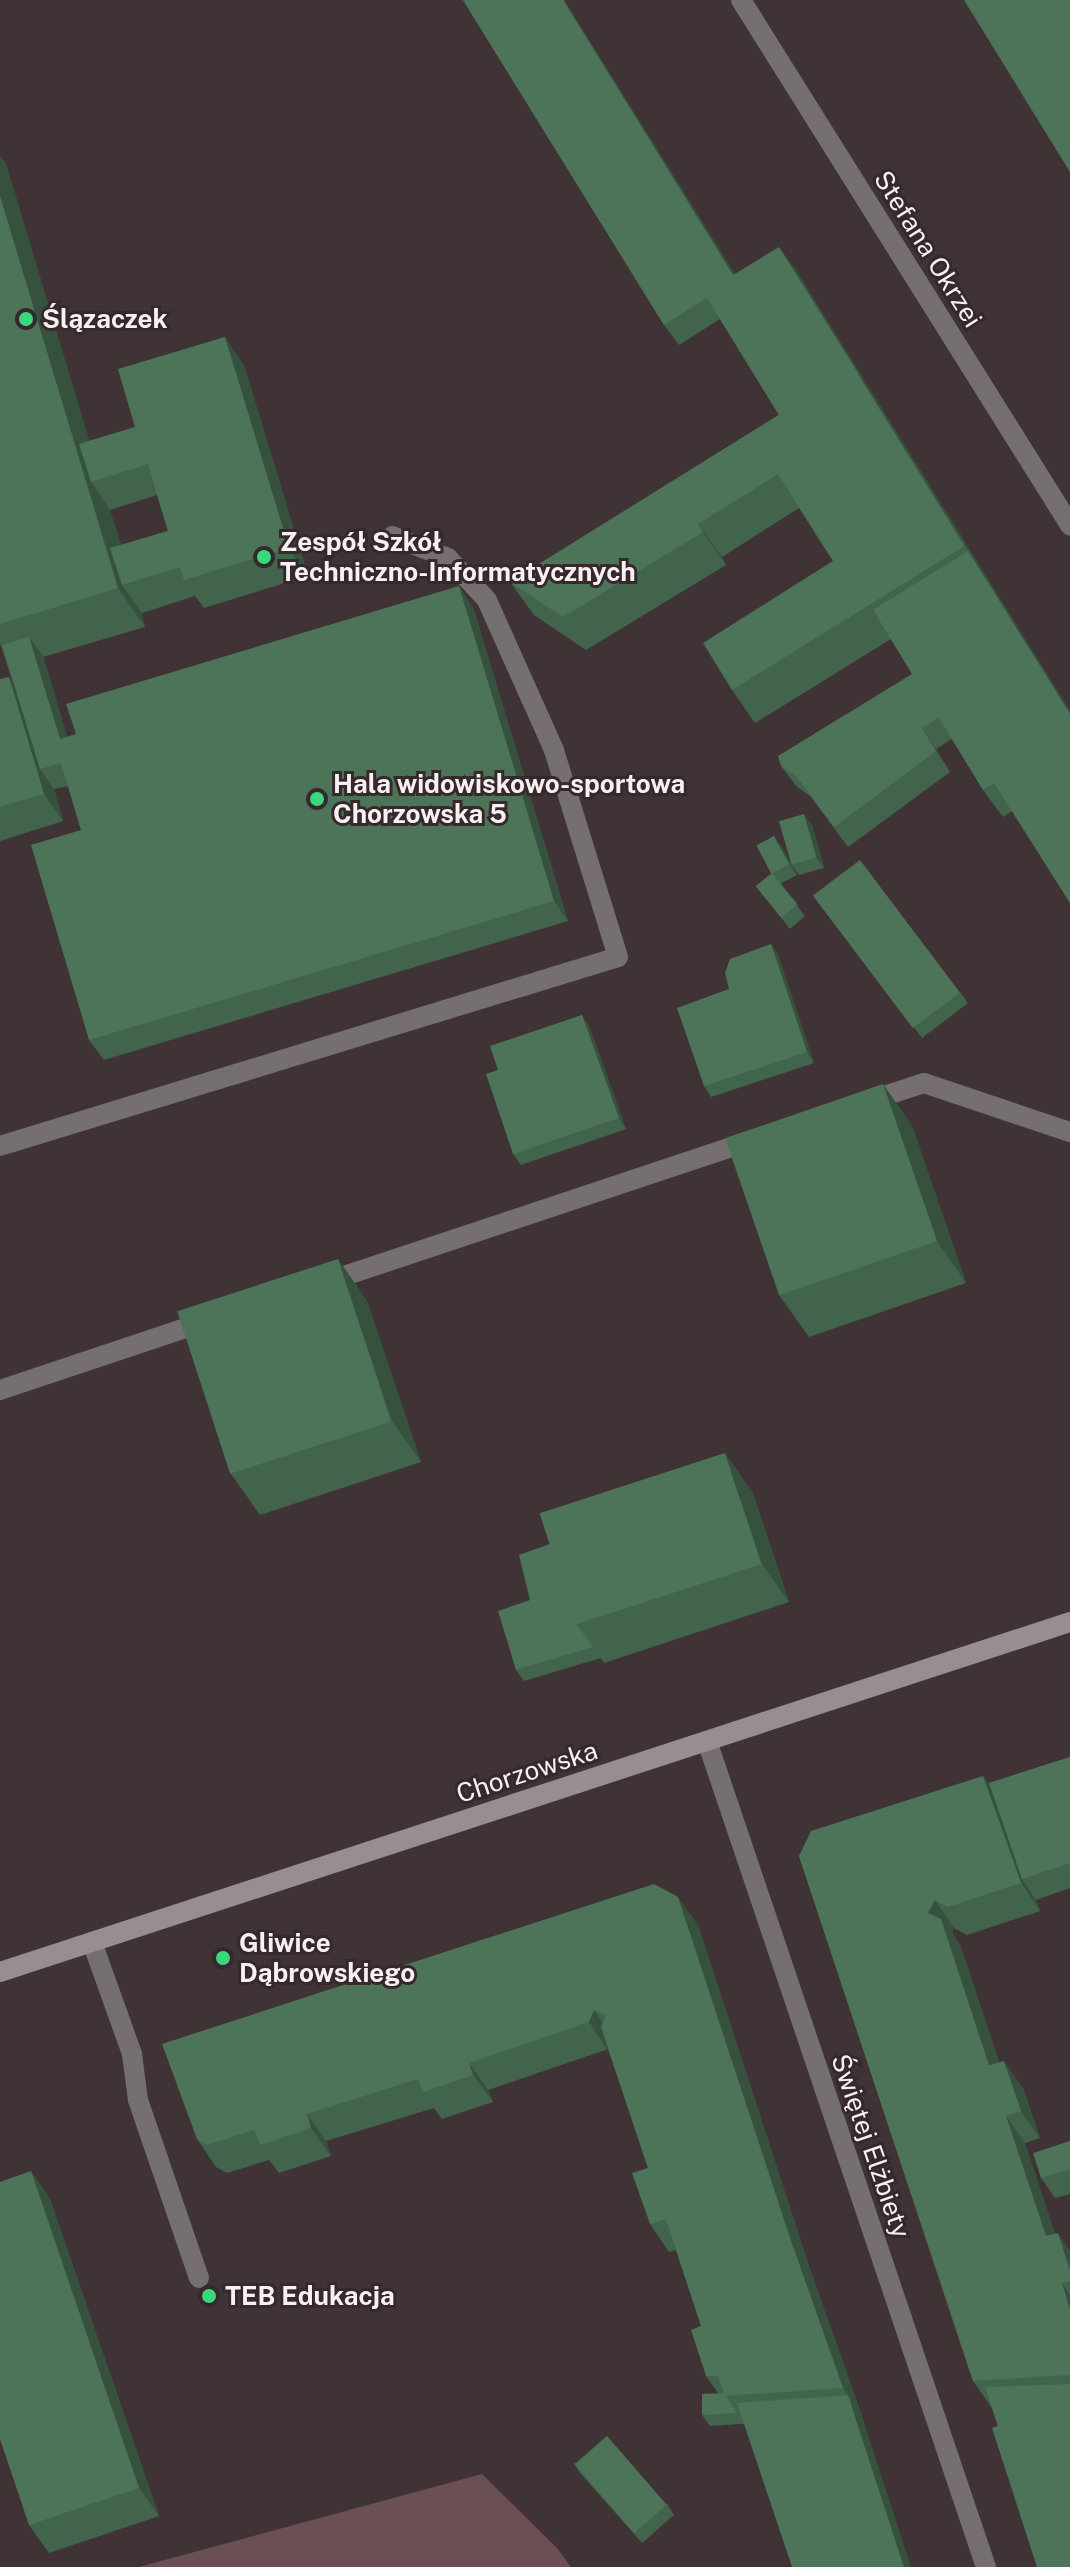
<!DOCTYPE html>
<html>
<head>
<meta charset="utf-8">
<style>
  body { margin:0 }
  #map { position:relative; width:1070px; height:2567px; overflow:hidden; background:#3f3336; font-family:"Public Sans",sans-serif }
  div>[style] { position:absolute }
  .green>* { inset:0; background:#6c4e55 }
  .lane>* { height:20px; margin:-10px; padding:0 10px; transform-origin:10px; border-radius:10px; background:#756f70 }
  .street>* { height:20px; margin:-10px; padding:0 10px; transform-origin:10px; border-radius:10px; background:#756f70 }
  .secondary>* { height:20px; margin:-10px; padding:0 10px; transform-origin:10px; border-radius:10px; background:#988e90 }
  .wall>* { inset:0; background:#42644c }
  .shaded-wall>* { inset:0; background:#36513e }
  .building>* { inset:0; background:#4d7458; transform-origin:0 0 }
  .dots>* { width:22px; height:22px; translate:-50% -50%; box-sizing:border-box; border:4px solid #35292c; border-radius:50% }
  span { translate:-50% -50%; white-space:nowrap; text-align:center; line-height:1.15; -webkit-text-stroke:6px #35292c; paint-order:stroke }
  .street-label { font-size:26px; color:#f8f0f2 }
  .poi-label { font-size:26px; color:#f8f0f2; font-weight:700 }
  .left { translate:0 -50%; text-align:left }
</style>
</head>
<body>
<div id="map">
  <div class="green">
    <div style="clip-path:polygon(482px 2474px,557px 2548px,571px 2567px,139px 2567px)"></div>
  </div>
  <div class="lane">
    <div style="left:866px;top:1102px;width:61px;rotate:-18.1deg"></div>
    <div style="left:924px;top:1083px;width:154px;rotate:18.6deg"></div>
    <div style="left:0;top:1146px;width:646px;rotate:-17deg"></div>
    <div style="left:618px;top:957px;width:217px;rotate:-107.2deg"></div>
    <div style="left:554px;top:750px;width:164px;rotate:-114.1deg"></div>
    <div style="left:487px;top:600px;width:57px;rotate:-132.9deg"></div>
    <div style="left:448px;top:558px;width:60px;rotate:-158.6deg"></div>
    <div style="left:323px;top:1283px;width:452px;rotate:-18.4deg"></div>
    <div style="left:0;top:1390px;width:220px;rotate:-18.5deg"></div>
    <div style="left:92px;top:1942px;width:119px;rotate:70.3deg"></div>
    <div style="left:132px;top:2054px;width:46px;rotate:82.6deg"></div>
    <div style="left:138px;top:2100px;width:188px;rotate:71.1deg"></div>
  </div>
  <div class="street">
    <div style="left:741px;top:0;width:620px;rotate:57.93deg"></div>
    <div style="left:707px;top:1741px;width:872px;rotate:71.34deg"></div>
  </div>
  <div class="secondary">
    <div style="left:0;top:1972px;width:1126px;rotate:-18.11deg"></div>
  </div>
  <div class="wall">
    <div style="clip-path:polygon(463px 0,564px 0,735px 274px,794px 267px,1070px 711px,1012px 811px,1003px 817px,983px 790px,952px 739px,936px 749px,950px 772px,848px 847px,811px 797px,796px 786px,781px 766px,912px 674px,891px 639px,755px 723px,732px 690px,833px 561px,799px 508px,722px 557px,726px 565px,586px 650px,534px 615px,510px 582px,779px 415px,720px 319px,679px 345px,664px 325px)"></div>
    <div style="clip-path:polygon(evenodd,0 156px,6px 164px,89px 441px,135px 427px,244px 365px,308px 576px,204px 608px,195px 596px,142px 613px,141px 612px,145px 627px,43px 657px,67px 737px,473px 607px,568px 921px,104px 1060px,89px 1040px,81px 830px,68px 786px,54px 789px,63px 821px,0 841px,0 679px,13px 683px,0 643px,0 156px,157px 495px,168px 531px,121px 545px,110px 510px,157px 495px)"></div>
    <div style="clip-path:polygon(812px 825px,824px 868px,799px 875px,791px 864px)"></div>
    <div style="clip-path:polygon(782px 847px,797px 875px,780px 884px,805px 916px,790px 929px,756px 886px,772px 873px)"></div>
    <div style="clip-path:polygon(814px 897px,960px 992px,968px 1003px,922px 1038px)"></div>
    <div style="clip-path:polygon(771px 944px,778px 955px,814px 1063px,711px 1097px,704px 1086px,729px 989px)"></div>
    <div style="clip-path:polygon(582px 1015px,589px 1026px,626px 1129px,521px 1165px,513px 1154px,498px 1070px)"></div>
    <div style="clip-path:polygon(883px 1084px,912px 1126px,966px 1283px,809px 1337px,779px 1295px)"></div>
    <div style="clip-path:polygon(338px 1259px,367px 1301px,421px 1462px,260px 1515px,231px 1474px)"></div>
    <div style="clip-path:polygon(752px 1491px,789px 1602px,604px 1663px,601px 1658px,524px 1681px,516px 1670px,530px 1600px)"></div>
    <div style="clip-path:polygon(1070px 1757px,1070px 1888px,1036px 1900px,1040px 1911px,967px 1935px,954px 1928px,952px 1933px,961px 1947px,999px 2062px,1023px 2088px,1040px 2138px,1025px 2143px,1055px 2234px,1070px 2251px,1070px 2567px,998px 2426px,992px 2408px,973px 2381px,799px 1856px,989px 1783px)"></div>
    <div style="clip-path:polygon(698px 1925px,809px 2266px,862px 2416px,710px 2426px,702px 2415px,718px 2393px,706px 2376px,701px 2326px,676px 2250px,669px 2252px,650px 2224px,648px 2168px,608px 2049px,488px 2090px,493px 2102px,442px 2119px,434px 2108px,326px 2141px,331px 2156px,279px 2173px,269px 2160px,227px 2173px,216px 2167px,197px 2139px)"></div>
    <div style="clip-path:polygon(1070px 2141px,1070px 2194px,1055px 2198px,1041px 2178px)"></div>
    <div style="clip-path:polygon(31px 2171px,50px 2199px,159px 2516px,49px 2553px,29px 2525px)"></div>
    <div style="clip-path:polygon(573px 2462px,667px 2504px,674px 2515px,642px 2543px,580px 2473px)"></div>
  </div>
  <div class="shaded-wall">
    <div style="clip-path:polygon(563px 0,564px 0,748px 295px,733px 275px)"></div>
    <div style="clip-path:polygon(0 156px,6px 164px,101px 479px,91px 482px,110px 510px,132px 582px,122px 585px,141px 612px,145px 627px,118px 588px,0 196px)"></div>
    <div style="clip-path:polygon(779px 247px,794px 267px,1070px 711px,1070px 714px)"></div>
    <div style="clip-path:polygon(225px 337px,244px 365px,308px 576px,289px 548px)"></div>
    <div style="clip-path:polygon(698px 524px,722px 557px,726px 565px,703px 532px)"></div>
    <div style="clip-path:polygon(459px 586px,473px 607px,568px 921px,554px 901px)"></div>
    <div style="clip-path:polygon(29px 637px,44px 658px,74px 760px,60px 739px)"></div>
    <div style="clip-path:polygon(9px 677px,28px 705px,40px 769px,54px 789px,63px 821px,44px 794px)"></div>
    <div style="clip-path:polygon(922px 728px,936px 749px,950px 772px,936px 751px)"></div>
    <div style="clip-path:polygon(804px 814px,812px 825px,824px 868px,816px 857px)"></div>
    <div style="clip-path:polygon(774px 836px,782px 847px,797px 875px,789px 864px)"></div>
    <div style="clip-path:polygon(771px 944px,778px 955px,814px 1063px,807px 1052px)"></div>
    <div style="clip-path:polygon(582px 1015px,589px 1026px,626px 1129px,619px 1118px)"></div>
    <div style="clip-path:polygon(883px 1084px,912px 1126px,966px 1283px,937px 1241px)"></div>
    <div style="clip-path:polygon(338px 1259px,367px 1301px,421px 1462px,392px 1421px)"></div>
    <div style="clip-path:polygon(725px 1453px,752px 1491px,789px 1602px,762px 1564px)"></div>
    <div style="clip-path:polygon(983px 1776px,1003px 1804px,1022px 1879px,1036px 1900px,1040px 1911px,1021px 1883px)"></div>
    <div style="clip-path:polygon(678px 1897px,698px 1925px,809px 2266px,862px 2416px,911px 2567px,904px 2567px,848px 2395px,843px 2388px,790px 2238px)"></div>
    <div style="clip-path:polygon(935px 1900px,954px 1928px,952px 1933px,961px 1947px,1009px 2092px,989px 2065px,928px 1913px)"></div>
    <div style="clip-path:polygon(594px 2010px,613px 2038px,608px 2050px,589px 2022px)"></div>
    <div style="clip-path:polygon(1004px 2061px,1023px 2088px,1040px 2138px,1021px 2111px)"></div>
    <div style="clip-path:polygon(469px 2063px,488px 2090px,493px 2102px,473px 2075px)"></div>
    <div style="clip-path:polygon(307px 2114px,326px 2141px,331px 2156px,311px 2128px)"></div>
    <div style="clip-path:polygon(1006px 2116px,1025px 2143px,1065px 2264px,1046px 2236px)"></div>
    <div style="clip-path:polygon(31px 2171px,50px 2199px,159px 2516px,139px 2488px)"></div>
    <div style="clip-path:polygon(1058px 2233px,1070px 2251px,1070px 2271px)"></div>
    <div style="clip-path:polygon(1062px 2283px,1070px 2295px,1070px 2310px)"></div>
  </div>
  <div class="building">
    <div style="clip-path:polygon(463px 0,563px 0,733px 275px,779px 247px,863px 381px,854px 368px,779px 415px,707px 298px,664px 325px)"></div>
    <div style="clip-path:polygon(964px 0,1070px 0,1070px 172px)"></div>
    <div style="clip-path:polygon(0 196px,118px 588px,0 624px)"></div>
    <div style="clip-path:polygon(225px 337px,289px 548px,184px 580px,180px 567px,122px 585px,110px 548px,168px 531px,148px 464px,91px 482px,79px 444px,135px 427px,118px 369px)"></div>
    <div style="clip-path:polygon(854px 368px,964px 546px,732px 690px,703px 643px,833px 561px,778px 474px,698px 524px,703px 532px,563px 617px,510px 582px)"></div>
    <div style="clip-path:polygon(968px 551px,1070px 714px,1070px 903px,994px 783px,983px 790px,873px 610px)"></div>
    <div style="clip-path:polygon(459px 586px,554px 901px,89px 1040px,31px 845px,81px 830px,61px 763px,40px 769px,2px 645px,29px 637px,60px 739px,76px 734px,66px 704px)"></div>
    <div style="clip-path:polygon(912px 674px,939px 717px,922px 728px,936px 751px,834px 827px,797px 777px,781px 766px,778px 756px)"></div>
    <div style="clip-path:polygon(9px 677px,44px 794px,0 807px,0 679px)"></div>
    <div style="left:804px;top:814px;width:45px;height:26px;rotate:74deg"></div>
    <div style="left:774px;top:836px;width:32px;height:20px;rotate:62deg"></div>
    <div style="left:860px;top:860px;width:166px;height:59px;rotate:53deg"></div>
    <div style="left:772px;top:873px;width:41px;height:21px;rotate:51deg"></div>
    <div style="clip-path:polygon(771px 944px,807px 1052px,704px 1086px,677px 1008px,729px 989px,725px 973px,730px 959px)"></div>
    <div style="clip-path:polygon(582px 1015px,619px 1118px,513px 1154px,486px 1074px,498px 1070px,490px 1046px)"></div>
    <div style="left:883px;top:1084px;width:166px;height:167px;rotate:71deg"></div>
    <div style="left:338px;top:1259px;width:171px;height:169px;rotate:72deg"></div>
    <div style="left:725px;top:1453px;width:117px;height:195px;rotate:72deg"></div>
    <div style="clip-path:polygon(550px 1544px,577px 1625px,593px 1647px,516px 1670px,498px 1611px,530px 1600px,519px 1555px)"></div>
    <div style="clip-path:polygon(1070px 1757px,1070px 1863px,1022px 1879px,989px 1783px)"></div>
    <div style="clip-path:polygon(983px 1776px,1021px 1883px,948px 1907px,935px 1900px,928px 1913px,941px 1919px,989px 2065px,1004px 2061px,1021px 2111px,1006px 2116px,1046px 2236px,1058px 2233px,1070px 2271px,1070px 2281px,1062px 2283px,1070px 2310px,1070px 2375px,973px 2381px,799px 1856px,811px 1831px)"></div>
    <div style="clip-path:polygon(654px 1884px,678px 1897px,790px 2238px,843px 2388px,725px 2396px,718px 2376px,706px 2376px,691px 2330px,701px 2326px,666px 2219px,650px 2224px,632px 2173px,648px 2168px,601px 2027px,606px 2015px,594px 2010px,589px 2022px,469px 2063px,473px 2075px,423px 2092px,418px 2079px,307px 2114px,311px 2128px,260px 2145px,254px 2130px,207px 2145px,197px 2139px,162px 2044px)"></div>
    <div style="clip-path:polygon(1070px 2141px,1070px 2169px,1041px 2178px,1033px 2153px)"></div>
    <div style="clip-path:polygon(31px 2171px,139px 2488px,29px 2525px,0 2439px,0 2182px)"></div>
    <div style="clip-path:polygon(1070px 2384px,1070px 2567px,1037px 2567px,992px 2428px,998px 2426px,985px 2387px)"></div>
    <div style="clip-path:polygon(724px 2393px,737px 2413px,702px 2415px,702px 2394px)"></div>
    <div style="clip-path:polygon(848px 2395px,904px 2567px,792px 2567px,737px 2403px)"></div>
    <div style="left:607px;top:2436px;width:91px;height:43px;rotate:49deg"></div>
  </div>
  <div class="dots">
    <div style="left:26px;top:319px;background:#3bd77e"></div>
    <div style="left:264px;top:557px;background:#3bd77e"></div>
    <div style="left:317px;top:799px;background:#3bd77e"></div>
    <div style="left:223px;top:1958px;background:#3bd77e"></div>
    <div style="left:209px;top:2296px;background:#3bd77e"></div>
  </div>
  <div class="street-label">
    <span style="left:928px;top:249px;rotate:58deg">Stefana Okrzei</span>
    <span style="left:527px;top:1772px;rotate:-18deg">Chorzowska</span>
    <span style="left:871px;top:2146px;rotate:71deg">Świętej Elżbiety</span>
  </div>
  <div class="poi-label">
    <span class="left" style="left:42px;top:319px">Ślązaczek</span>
    <span class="left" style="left:280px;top:557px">Zespół Szkół<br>Techniczno-Informatycznych</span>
    <span class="left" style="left:333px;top:799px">Hala widowiskowo-sportowa<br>Chorzowska 5</span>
    <span class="left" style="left:239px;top:1958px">Gliwice<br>Dąbrowskiego</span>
    <span class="left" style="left:225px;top:2296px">TEB Edukacja</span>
  </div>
</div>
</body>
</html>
